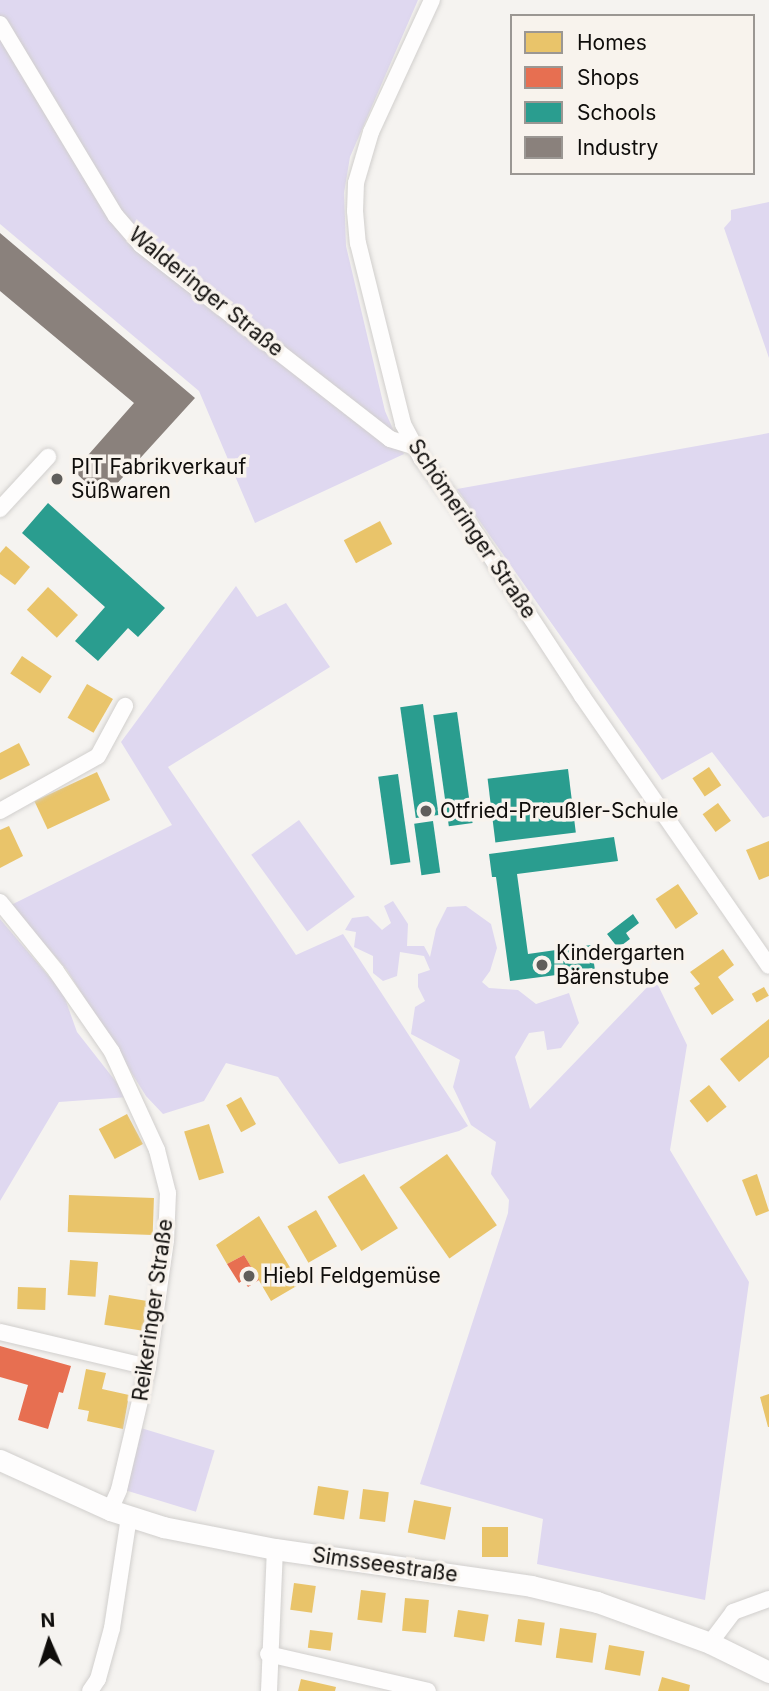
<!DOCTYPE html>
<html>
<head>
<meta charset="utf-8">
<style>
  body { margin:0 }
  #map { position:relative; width:769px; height:1691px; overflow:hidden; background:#f5f3f0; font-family:Inter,sans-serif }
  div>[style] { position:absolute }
  .green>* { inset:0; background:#dfd8f0; transform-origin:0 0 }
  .homes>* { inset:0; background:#e9c46a; transform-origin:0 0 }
  .shops>* { inset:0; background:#e76f51 }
  .schools>* { inset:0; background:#2a9d8f; transform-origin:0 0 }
  .industry>* { inset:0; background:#8a817c }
  .roads { filter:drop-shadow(0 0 2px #d1cfcd) drop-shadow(0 0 2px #d1cfcd) }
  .street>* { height:16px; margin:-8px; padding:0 8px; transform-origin:8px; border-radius:8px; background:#fefdfd }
  .secondary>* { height:21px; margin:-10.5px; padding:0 10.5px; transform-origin:10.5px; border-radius:10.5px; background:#fefdfd }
  .dots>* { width:19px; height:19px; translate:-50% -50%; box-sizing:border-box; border:4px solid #f8f3ed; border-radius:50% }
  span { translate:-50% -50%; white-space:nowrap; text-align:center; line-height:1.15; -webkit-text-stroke:7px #f8f3ed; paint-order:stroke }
  .street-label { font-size:21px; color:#0f0d0b }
  .poi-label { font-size:21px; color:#0f0d0b }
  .left { translate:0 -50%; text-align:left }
  .legend { position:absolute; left:510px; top:14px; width:245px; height:161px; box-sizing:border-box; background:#f8f3ed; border:2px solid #9b9793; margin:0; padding:9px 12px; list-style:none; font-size:21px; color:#0f0d0b }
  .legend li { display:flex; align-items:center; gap:14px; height:35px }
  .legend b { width:35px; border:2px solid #9b9793 }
  .north { position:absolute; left:14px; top:1607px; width:70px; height:70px; -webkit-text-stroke:5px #f8f3ed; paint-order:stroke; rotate:357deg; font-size:19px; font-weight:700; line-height:28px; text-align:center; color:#0f0d0b }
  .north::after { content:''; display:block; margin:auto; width:24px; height:32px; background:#0f0d0b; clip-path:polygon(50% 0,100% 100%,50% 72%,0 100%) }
</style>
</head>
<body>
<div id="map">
  <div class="green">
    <div style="clip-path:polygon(0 0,418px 0,350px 157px,344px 193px,346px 246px,385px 411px,404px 454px,255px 523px,199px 391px,0 224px)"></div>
    <div style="clip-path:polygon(769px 202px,769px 358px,724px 228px,731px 220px,731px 210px)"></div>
    <div style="clip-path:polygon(769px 433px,769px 816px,763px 818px,712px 752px,662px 780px,457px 489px)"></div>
    <div style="clip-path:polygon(236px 586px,257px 617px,286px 603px,330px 667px,168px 767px,296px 955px,343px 934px,468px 1126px,459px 1131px,339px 1164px,278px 1077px,226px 1063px,204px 1101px,163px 1114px,146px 1096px,67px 970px,11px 905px,172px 825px,121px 742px)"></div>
    <div style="left:299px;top:820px;width:95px;height:59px;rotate:54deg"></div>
    <div style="clip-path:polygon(393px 901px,408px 924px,407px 946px,424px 946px,430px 957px,436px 929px,447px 907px,466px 906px,491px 924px,497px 948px,490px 971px,482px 982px,489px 988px,518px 990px,536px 1004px,569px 993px,579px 1023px,561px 1048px,547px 1050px,544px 1031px,529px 1033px,515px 1057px,530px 1109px,655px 979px,687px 1045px,670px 1150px,749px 1282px,705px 1600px,537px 1564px,543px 1519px,420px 1484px,508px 1213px,509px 1200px,491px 1174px,496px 1142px,471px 1125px,453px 1087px,460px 1060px,411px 1034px,415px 1007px,425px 1001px,418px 987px,418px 974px,430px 970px,424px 956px,400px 952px,397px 976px,383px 981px,373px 973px,373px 956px,354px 947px,356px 932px,345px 930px,352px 918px,368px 916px,382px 930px,391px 923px,384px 906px)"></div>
    <div style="clip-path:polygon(0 919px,63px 993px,77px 1032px,128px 1097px,59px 1102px,0 1201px)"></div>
    <div style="left:141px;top:1428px;width:77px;height:64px;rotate:17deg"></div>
  </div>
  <div class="homes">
    <div style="left:380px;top:521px;width:26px;height:41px;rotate:62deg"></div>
    <div style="clip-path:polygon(6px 546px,30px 567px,15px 585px,0 574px,0 553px)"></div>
    <div style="left:48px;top:587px;width:41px;height:31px;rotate:43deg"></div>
    <div style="left:22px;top:656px;width:36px;height:21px;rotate:34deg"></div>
    <div style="left:87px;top:684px;width:30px;height:39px;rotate:30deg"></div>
    <div style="clip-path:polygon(19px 743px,30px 765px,0 780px,0 753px)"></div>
    <div style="left:709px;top:767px;width:22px;height:20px;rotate:56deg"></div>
    <div style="left:97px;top:772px;width:31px;height:69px;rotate:65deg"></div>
    <div style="left:718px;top:803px;width:22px;height:19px;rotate:54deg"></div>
    <div style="clip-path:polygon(9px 826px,23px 856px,0 868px,0 830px)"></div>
    <div style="clip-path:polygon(769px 841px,769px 876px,759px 880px,746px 850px)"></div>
    <div style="left:678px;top:884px;width:36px;height:27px;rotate:56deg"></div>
    <div style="clip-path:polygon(723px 949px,734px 965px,718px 977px,734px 1000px,712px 1015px,694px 988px,700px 984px,690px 972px)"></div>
    <div style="left:764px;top:987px;width:10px;height:14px;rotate:61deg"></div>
    <div style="clip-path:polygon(769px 1019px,769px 1057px,739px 1082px,720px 1059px)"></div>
    <div style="left:709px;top:1085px;width:28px;height:25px;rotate:51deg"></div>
    <div style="left:241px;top:1097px;width:31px;height:17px;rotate:61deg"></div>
    <div style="left:127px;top:1114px;width:34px;height:32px;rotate:62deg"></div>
    <div style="left:209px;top:1124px;width:51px;height:26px;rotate:73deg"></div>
    <div style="left:447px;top:1154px;width:87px;height:58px;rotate:55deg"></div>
    <div style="left:364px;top:1174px;width:64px;height:43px;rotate:58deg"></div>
    <div style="clip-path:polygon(757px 1174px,769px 1211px,756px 1216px,742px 1180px)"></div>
    <div style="left:69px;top:1195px;width:85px;height:37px;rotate:2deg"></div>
    <div style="left:316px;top:1210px;width:42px;height:33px;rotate:60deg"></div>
    <div style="clip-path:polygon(259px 1216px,300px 1284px,271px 1301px,244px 1255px,227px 1264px,216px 1245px)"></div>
    <div style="left:70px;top:1260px;width:28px;height:35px;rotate:4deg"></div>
    <div style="left:18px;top:1287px;width:28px;height:22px;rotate:2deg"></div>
    <div style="left:109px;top:1295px;width:39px;height:30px;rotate:9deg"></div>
    <div style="clip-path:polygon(86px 1369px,106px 1373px,102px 1389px,129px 1395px,123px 1429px,87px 1421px,89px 1411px,78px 1409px)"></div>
    <div style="clip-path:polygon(769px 1394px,769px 1427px,768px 1427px,760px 1397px)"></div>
    <div style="left:318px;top:1486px;width:31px;height:29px;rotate:9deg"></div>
    <div style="left:363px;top:1489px;width:26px;height:30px;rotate:7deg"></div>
    <div style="left:414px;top:1500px;width:38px;height:33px;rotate:11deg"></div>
    <div style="left:482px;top:1527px;width:26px;height:30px"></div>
    <div style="left:294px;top:1583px;width:22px;height:27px;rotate:8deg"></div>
    <div style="left:361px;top:1590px;width:25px;height:30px;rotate:7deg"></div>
    <div style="left:405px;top:1598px;width:24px;height:33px;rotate:5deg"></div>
    <div style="left:458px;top:1610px;width:31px;height:27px;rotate:9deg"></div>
    <div style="left:518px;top:1619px;width:27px;height:23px;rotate:8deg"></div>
    <div style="left:560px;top:1628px;width:37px;height:30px;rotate:8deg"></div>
    <div style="left:310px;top:1630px;width:23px;height:18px;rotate:7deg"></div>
    <div style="left:609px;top:1645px;width:36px;height:25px;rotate:10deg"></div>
    <div style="clip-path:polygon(662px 1677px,690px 1685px,689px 1691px,658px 1691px)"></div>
    <div style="clip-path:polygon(301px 1679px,336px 1687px,335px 1691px,298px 1691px)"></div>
  </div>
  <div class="shops">
    <div style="clip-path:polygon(244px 1255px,259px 1280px,248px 1287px,243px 1280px,239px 1283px,227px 1264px)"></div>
    <div style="clip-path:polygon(0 1346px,71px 1366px,63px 1393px,59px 1392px,48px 1429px,18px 1420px,28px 1385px,0 1377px)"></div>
  </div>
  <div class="schools">
    <div style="clip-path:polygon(48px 503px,165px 608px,138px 637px,128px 628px,98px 661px,75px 641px,105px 607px,22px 533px)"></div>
    <div style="left:423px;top:704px;width:112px;height:23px;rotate:82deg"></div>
    <div style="left:457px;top:712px;width:112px;height:24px;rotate:82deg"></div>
    <div style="left:568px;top:769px;width:64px;height:81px;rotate:83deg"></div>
    <div style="left:398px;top:774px;width:89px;height:20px;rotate:82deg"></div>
    <div style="left:433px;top:821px;width:52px;height:19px;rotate:82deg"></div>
    <div style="clip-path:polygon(614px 837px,618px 861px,517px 874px,528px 954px,591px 945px,595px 970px,510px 981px,496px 877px,492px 877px,489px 854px)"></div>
    <div style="clip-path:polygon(633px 914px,639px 923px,626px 933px,630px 939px,618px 948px,607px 934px)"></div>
  </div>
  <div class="industry">
    <div style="clip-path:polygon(0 233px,195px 398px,103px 499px,74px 471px,134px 403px,0 291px)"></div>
  </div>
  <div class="roads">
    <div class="street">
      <div style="left:432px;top:0;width:145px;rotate:114.8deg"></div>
      <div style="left:371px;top:132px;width:53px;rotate:106.4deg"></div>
      <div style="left:356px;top:183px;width:28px;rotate:92deg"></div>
      <div style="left:355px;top:211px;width:32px;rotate:85deg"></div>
      <div style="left:358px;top:243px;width:187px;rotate:76deg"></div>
      <div style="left:403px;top:424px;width:40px;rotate:62deg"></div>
      <div style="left:422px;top:459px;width:65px;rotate:53.1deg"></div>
      <div style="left:461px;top:511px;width:221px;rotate:56.8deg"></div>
      <div style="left:582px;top:696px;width:328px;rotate:55.3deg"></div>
      <div style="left:0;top:24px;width:224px;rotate:58.9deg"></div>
      <div style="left:116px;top:216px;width:38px;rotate:49deg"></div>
      <div style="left:141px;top:245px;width:316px;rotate:37.9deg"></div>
      <div style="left:390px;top:439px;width:24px;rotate:17deg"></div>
      <div style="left:0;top:509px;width:71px;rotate:-47.3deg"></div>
      <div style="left:0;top:811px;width:112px;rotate:-29.3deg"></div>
      <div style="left:98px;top:756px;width:57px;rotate:-61.6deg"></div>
      <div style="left:0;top:902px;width:89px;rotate:50.9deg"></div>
      <div style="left:56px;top:971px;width:98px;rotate:55.3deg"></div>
      <div style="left:112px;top:1052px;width:108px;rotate:65.3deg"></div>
      <div style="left:157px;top:1150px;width:44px;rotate:75.7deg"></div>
      <div style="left:168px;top:1193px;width:47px;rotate:92.4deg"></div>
      <div style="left:166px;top:1240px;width:128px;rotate:98.1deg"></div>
      <div style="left:148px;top:1367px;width:126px;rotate:103.3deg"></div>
      <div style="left:119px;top:1490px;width:22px;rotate:114deg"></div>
      <div style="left:0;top:1332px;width:152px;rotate:13.3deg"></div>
      <div style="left:710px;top:1643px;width:39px;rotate:-53deg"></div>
      <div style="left:733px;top:1612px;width:38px;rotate:-20deg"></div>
      <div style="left:268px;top:1654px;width:164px;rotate:13deg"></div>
      <div style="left:90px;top:1691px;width:14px;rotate:-56deg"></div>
      <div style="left:98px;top:1679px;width:53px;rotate:-74.6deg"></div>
      <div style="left:112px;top:1628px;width:112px;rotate:-81.3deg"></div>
      <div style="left:269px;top:1691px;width:142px;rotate:-87.6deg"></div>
    </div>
    <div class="secondary">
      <div style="left:0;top:1460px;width:121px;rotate:24.4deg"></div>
      <div style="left:110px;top:1510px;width:56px;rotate:17.8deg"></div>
      <div style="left:163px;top:1527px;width:114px;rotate:11.1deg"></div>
      <div style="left:275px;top:1549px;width:259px;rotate:8.2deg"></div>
      <div style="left:531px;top:1586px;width:68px;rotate:13.6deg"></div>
      <div style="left:597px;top:1602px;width:120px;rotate:19.9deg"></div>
      <div style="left:710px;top:1643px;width:66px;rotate:26.2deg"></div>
    </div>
  </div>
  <div class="dots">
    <div style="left:57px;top:479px;background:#605e5b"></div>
    <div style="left:426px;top:811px;background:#605e5b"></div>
    <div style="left:542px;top:965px;background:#605e5b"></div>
    <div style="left:249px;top:1276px;background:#605e5b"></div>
  </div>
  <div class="street-label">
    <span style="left:206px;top:292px;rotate:39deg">Walderinger Straße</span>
    <span style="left:472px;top:529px;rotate:56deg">Schömeringer Straße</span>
    <span style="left:153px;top:1310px;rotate:-82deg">Reikeringer Straße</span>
    <span style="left:385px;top:1565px;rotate:8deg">Simsseestraße</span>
  </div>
  <div class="poi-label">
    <span class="left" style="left:71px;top:479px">PIT Fabrikverkauf<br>Süßwaren</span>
    <span class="left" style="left:440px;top:811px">Otfried-Preußler-Schule</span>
    <span class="left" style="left:556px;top:965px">Kindergarten<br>Bärenstube</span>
    <span class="left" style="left:263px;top:1276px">Hiebl Feldgemüse</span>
  </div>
  <ul class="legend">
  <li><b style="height:19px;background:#e9c46a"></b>Homes</li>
  <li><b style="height:19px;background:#e76f51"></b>Shops</li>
  <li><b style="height:19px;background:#2a9d8f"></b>Schools</li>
  <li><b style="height:19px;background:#8a817c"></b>Industry</li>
  </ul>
  <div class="north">N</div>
</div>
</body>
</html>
